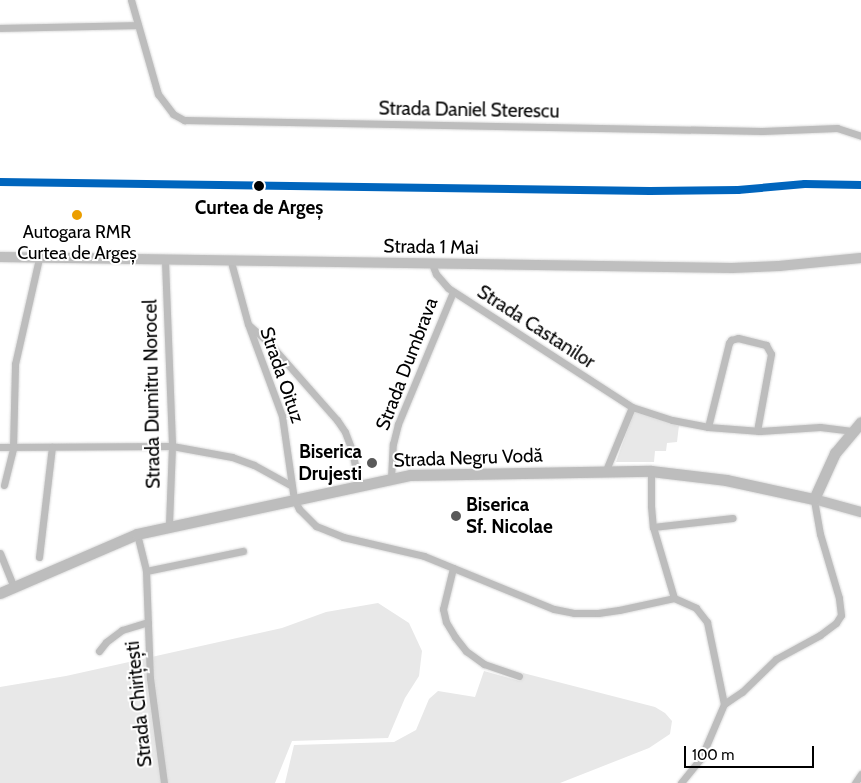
<!DOCTYPE html>
<html>
<head>
<meta charset="utf-8">
<style>
  body { margin:0 }
  #map { position:relative; width:861px; height:783px; overflow:hidden; background:#fff; font-family:Cabin,sans-serif }
  div>[style] { position:absolute }
  .green>* { inset:0; background:#e8e8e8 }
  .roads { filter:drop-shadow(0 0 1px #dbdbdb) drop-shadow(0 0 1px #dbdbdb) }
  .minor>* { height:7px; margin:-3.5px; padding:0 3.5px; transform-origin:3.5px; border-radius:3.5px; background:#bdbdbd }
  .secondary>* { height:10px; margin:-5px; padding:0 5px; transform-origin:5px; border-radius:5px; background:#bfbfbf }
  .primary>* { height:11px; margin:-5.5px; padding:0 5.5px; transform-origin:5.5px; border-radius:5.5px; background:#bdbdbd }
  .rail-1>* { height:8px; margin:-4px; padding:0 4px; transform-origin:4px; border-radius:4px; background:#0065bd }
  .dots>* { width:14px; height:14px; translate:-50% -50%; box-sizing:border-box; border:2px solid #fff; border-radius:50% }
  span { translate:-50% -50%; white-space:nowrap; text-align:center; line-height:1.15; -webkit-text-stroke:4px #fff; paint-order:stroke }
  .bus-label { font-size:18px; color:#000 }
  .street-label { font-size:19px; color:#000 }
  .stop-label { font-size:19px; color:#000; font-weight:700 }
  .poi-label { font-size:19px; color:#000; font-weight:700 }
  .right { translate:-100% -50%; text-align:right }
  .left { translate:0 -50%; text-align:left }
  .scale { position:absolute; left:684px; top:746px; width:130px; height:22px; box-sizing:border-box; border:2px solid #000; border-top:0; padding-left:6px; font-size:15px; line-height:18px; white-space:nowrap; color:#000; -webkit-text-stroke:4px #fff; paint-order:stroke }
</style>
</head>
<body>
<div id="map">
  <div class="green">
    <div style="clip-path:polygon(634px 411px,679px 425px,677px 442px,667px 443px,666px 451px,655px 451px,654px 462px,616px 462px)"></div>
    <div style="clip-path:polygon(378px 603px,409px 623px,422px 651px,419px 676px,405px 698px,388px 738px,292px 741px,275px 783px,0 783px,0 687px,66px 676px,282px 628px,326px 612px)"></div>
    <div style="clip-path:polygon(484px 671px,520px 681px,523px 673px,655px 707px,665px 713px,672px 721px,670px 734px,649px 748px,560px 783px,285px 783px,294px 745px,394px 742px,416px 730px,429px 699px,438px 691px,475px 697px)"></div>
  </div>
  <div class="roads">
    <div class="minor">
      <div style="left:131px;top:0;width:98px;rotate:74deg"></div>
      <div style="left:158px;top:94px;width:25px;rotate:53deg"></div>
      <div style="left:173px;top:114px;width:13px;rotate:29deg"></div>
      <div style="left:184px;top:120px;width:578px;rotate:1.09deg"></div>
      <div style="left:762px;top:131px;width:75px;rotate:-2.3deg"></div>
      <div style="left:837px;top:128px;width:25px;rotate:18deg"></div>
      <div style="left:0;top:28px;width:138px;rotate:-1.2deg"></div>
      <div style="left:165px;top:261px;width:185px;rotate:87.8deg"></div>
      <div style="left:172px;top:446px;width:79px;rotate:92.2deg"></div>
      <div style="left:231px;top:262px;width:64px;rotate:74.7deg"></div>
      <div style="left:248px;top:324px;width:98px;rotate:69.7deg"></div>
      <div style="left:282px;top:416px;width:84px;rotate:81.8deg"></div>
      <div style="left:294px;top:499px;width:11px;rotate:63deg"></div>
      <div style="left:299px;top:509px;width:24px;rotate:45deg"></div>
      <div style="left:316px;top:526px;width:29px;rotate:22deg"></div>
      <div style="left:343px;top:537px;width:83px;rotate:13.2deg"></div>
      <div style="left:424px;top:556px;width:140px;rotate:22.2deg"></div>
      <div style="left:554px;top:609px;width:20px;rotate:11deg"></div>
      <div style="left:574px;top:613px;width:24px"></div>
      <div style="left:598px;top:613px;width:21px;rotate:-8deg"></div>
      <div style="left:619px;top:610px;width:56px;rotate:-12.3deg"></div>
      <div style="left:432px;top:264px;width:11px;rotate:68deg"></div>
      <div style="left:436px;top:274px;width:18px;rotate:49deg"></div>
      <div style="left:448px;top:288px;width:219px;rotate:32.9deg"></div>
      <div style="left:632px;top:407px;width:42px;rotate:18deg"></div>
      <div style="left:672px;top:420px;width:37px;rotate:11deg"></div>
      <div style="left:708px;top:427px;width:52px;rotate:4.4deg"></div>
      <div style="left:760px;top:431px;width:60px;rotate:-3.8deg"></div>
      <div style="left:820px;top:427px;width:32px;rotate:7deg"></div>
      <div style="left:250px;top:326px;width:25px;rotate:42deg"></div>
      <div style="left:269px;top:343px;width:103px;rotate:48.6deg"></div>
      <div style="left:337px;top:420px;width:14px;rotate:56deg"></div>
      <div style="left:345px;top:432px;width:19px;rotate:69deg"></div>
      <div style="left:352px;top:450px;width:36px;rotate:79deg"></div>
      <div style="left:708px;top:427px;width:87px;rotate:-76deg"></div>
      <div style="left:729px;top:343px;width:4px;rotate:-56deg"></div>
      <div style="left:731px;top:340px;width:7px;rotate:-16deg"></div>
      <div style="left:738px;top:338px;width:29px;rotate:14deg"></div>
      <div style="left:766px;top:345px;width:10px;rotate:61deg"></div>
      <div style="left:771px;top:354px;width:78px;rotate:100.3deg"></div>
      <div style="left:0;top:447px;width:172px;rotate:-0.3deg"></div>
      <div style="left:172px;top:446px;width:61px;rotate:10.4deg"></div>
      <div style="left:232px;top:457px;width:23px;rotate:20deg"></div>
      <div style="left:254px;top:465px;width:43px;rotate:28.9deg"></div>
      <div style="left:606px;top:470px;width:68px;rotate:-67.6deg"></div>
      <div style="left:651px;top:471px;width:35px;rotate:90deg"></div>
      <div style="left:651px;top:506px;width:21px;rotate:85deg"></div>
      <div style="left:653px;top:527px;width:74px;rotate:73.5deg"></div>
      <div style="left:391px;top:478px;width:34px;rotate:-87deg"></div>
      <div style="left:393px;top:444px;width:21px;rotate:-76deg"></div>
      <div style="left:398px;top:424px;width:143px;rotate:-67.4deg"></div>
      <div style="left:4px;top:485px;width:38px;rotate:-76deg"></div>
      <div style="left:13px;top:448px;width:84px;rotate:-88.6deg"></div>
      <div style="left:15px;top:364px;width:109px;rotate:-77.2deg"></div>
      <div style="left:653px;top:527px;width:80px;rotate:-6.5deg"></div>
      <div style="left:137px;top:534px;width:38px;rotate:76deg"></div>
      <div style="left:146px;top:571px;width:107px;rotate:87.9deg"></div>
      <div style="left:150px;top:678px;width:106px;rotate:82.4deg"></div>
      <div style="left:0;top:553px;width:37px;rotate:68deg"></div>
      <div style="left:39px;top:557px;width:111px;rotate:-83.3deg"></div>
      <div style="left:453px;top:568px;width:42px;rotate:103.7deg"></div>
      <div style="left:443px;top:609px;width:13px;rotate:77deg"></div>
      <div style="left:446px;top:622px;width:17px;rotate:59deg"></div>
      <div style="left:455px;top:637px;width:18px;rotate:52deg"></div>
      <div style="left:466px;top:651px;width:22px;rotate:36deg"></div>
      <div style="left:484px;top:664px;width:37px;rotate:19deg"></div>
      <div style="left:146px;top:571px;width:99px;rotate:-11.7deg"></div>
      <div style="left:674px;top:598px;width:24px;rotate:24deg"></div>
      <div style="left:696px;top:608px;width:18px;rotate:52deg"></div>
      <div style="left:707px;top:622px;width:84px;rotate:78.3deg"></div>
      <div style="left:724px;top:704px;width:59px;rotate:113.1deg"></div>
      <div style="left:701px;top:758px;width:32px;rotate:129deg"></div>
      <div style="left:99px;top:651px;width:11px;rotate:-52deg"></div>
      <div style="left:106px;top:642px;width:20px;rotate:-37deg"></div>
      <div style="left:122px;top:630px;width:27px;rotate:-17deg"></div>
      <div style="left:724px;top:704px;width:22px;rotate:-34deg"></div>
      <div style="left:742px;top:692px;width:47px;rotate:-44.1deg"></div>
      <div style="left:776px;top:659px;width:50px;rotate:-28.6deg"></div>
      <div style="left:820px;top:635px;width:20px;rotate:-37deg"></div>
      <div style="left:836px;top:623px;width:9px;rotate:-58deg"></div>
      <div style="left:841px;top:615px;width:17px;rotate:-97deg"></div>
      <div style="left:839px;top:598px;width:67px;rotate:-106.5deg"></div>
      <div style="left:820px;top:534px;width:36px;rotate:-100deg"></div>
      <div style="left:855px;top:783px;width:11px;rotate:-56deg"></div>
    </div>
    <div class="secondary">
      <div style="left:0;top:257px;width:732px;rotate:0.86deg"></div>
      <div style="left:732px;top:268px;width:47px;rotate:-2.4deg"></div>
      <div style="left:779px;top:266px;width:82px;rotate:-5.6deg"></div>
      <div style="left:814px;top:499px;width:49px;rotate:15.5deg"></div>
    </div>
    <div class="primary">
      <div style="left:0;top:593px;width:149px;rotate:-23.3deg"></div>
      <div style="left:137px;top:534px;width:279px;rotate:-12.2deg"></div>
      <div style="left:410px;top:475px;width:241px;rotate:-1deg"></div>
      <div style="left:651px;top:471px;width:76px;rotate:6.8deg"></div>
      <div style="left:726px;top:480px;width:90px;rotate:12.2deg"></div>
      <div style="left:814px;top:499px;width:51px;rotate:-65.5deg"></div>
      <div style="left:835px;top:453px;width:40px;rotate:-50deg"></div>
    </div>
  </div>
  <div class="rail-1">
    <div style="left:0;top:182px;width:650px;rotate:0.79deg"></div>
    <div style="left:650px;top:191px;width:88px;rotate:-0.7deg"></div>
    <div style="left:738px;top:190px;width:67px;rotate:-5.1deg"></div>
    <div style="left:805px;top:184px;width:56px;rotate:1deg"></div>
  </div>
  <div class="dots">
    <div style="left:259px;top:186px;background:#000"></div>
    <div style="left:77px;top:215px;background:#eb9e00"></div>
    <div style="left:372px;top:463px;background:#595959"></div>
    <div style="left:456px;top:516px;background:#595959"></div>
  </div>
  <div class="bus-label">
    <span style="left:77px;top:243px">Autogara RMR<br>Curtea de Argeș</span>
  </div>
  <div class="street-label">
    <span style="left:469px;top:110px;rotate:1deg">Strada Daniel Sterescu</span>
    <span style="left:431px;top:247px;rotate:1deg">Strada 1 Mai</span>
    <span style="left:536px;top:327px;rotate:33deg">Strada Castanilor</span>
    <span style="left:407px;top:364px;rotate:-69deg">Strada Dumbrava</span>
    <span style="left:282px;top:375px;rotate:71deg">Strada Oituz</span>
    <span style="left:152px;top:394px;rotate:-91deg">Strada Dumitru Norocel</span>
    <span style="left:468px;top:458px;rotate:-2deg">Strada Negru Vodă</span>
    <span style="left:139px;top:704px;rotate:-96deg">Strada Chirițești</span>
  </div>
  <div class="stop-label">
    <span style="left:259px;top:208px">Curtea de Argeș</span>
  </div>
  <div class="poi-label">
    <span class="right" style="left:362px;top:463px">Biserica<br>Drujesti</span>
    <span class="left" style="left:466px;top:516px">Biserica<br>Sf. Nicolae</span>
  </div>
  <div class="scale">100 m</div>
</div>
</body>
</html>
